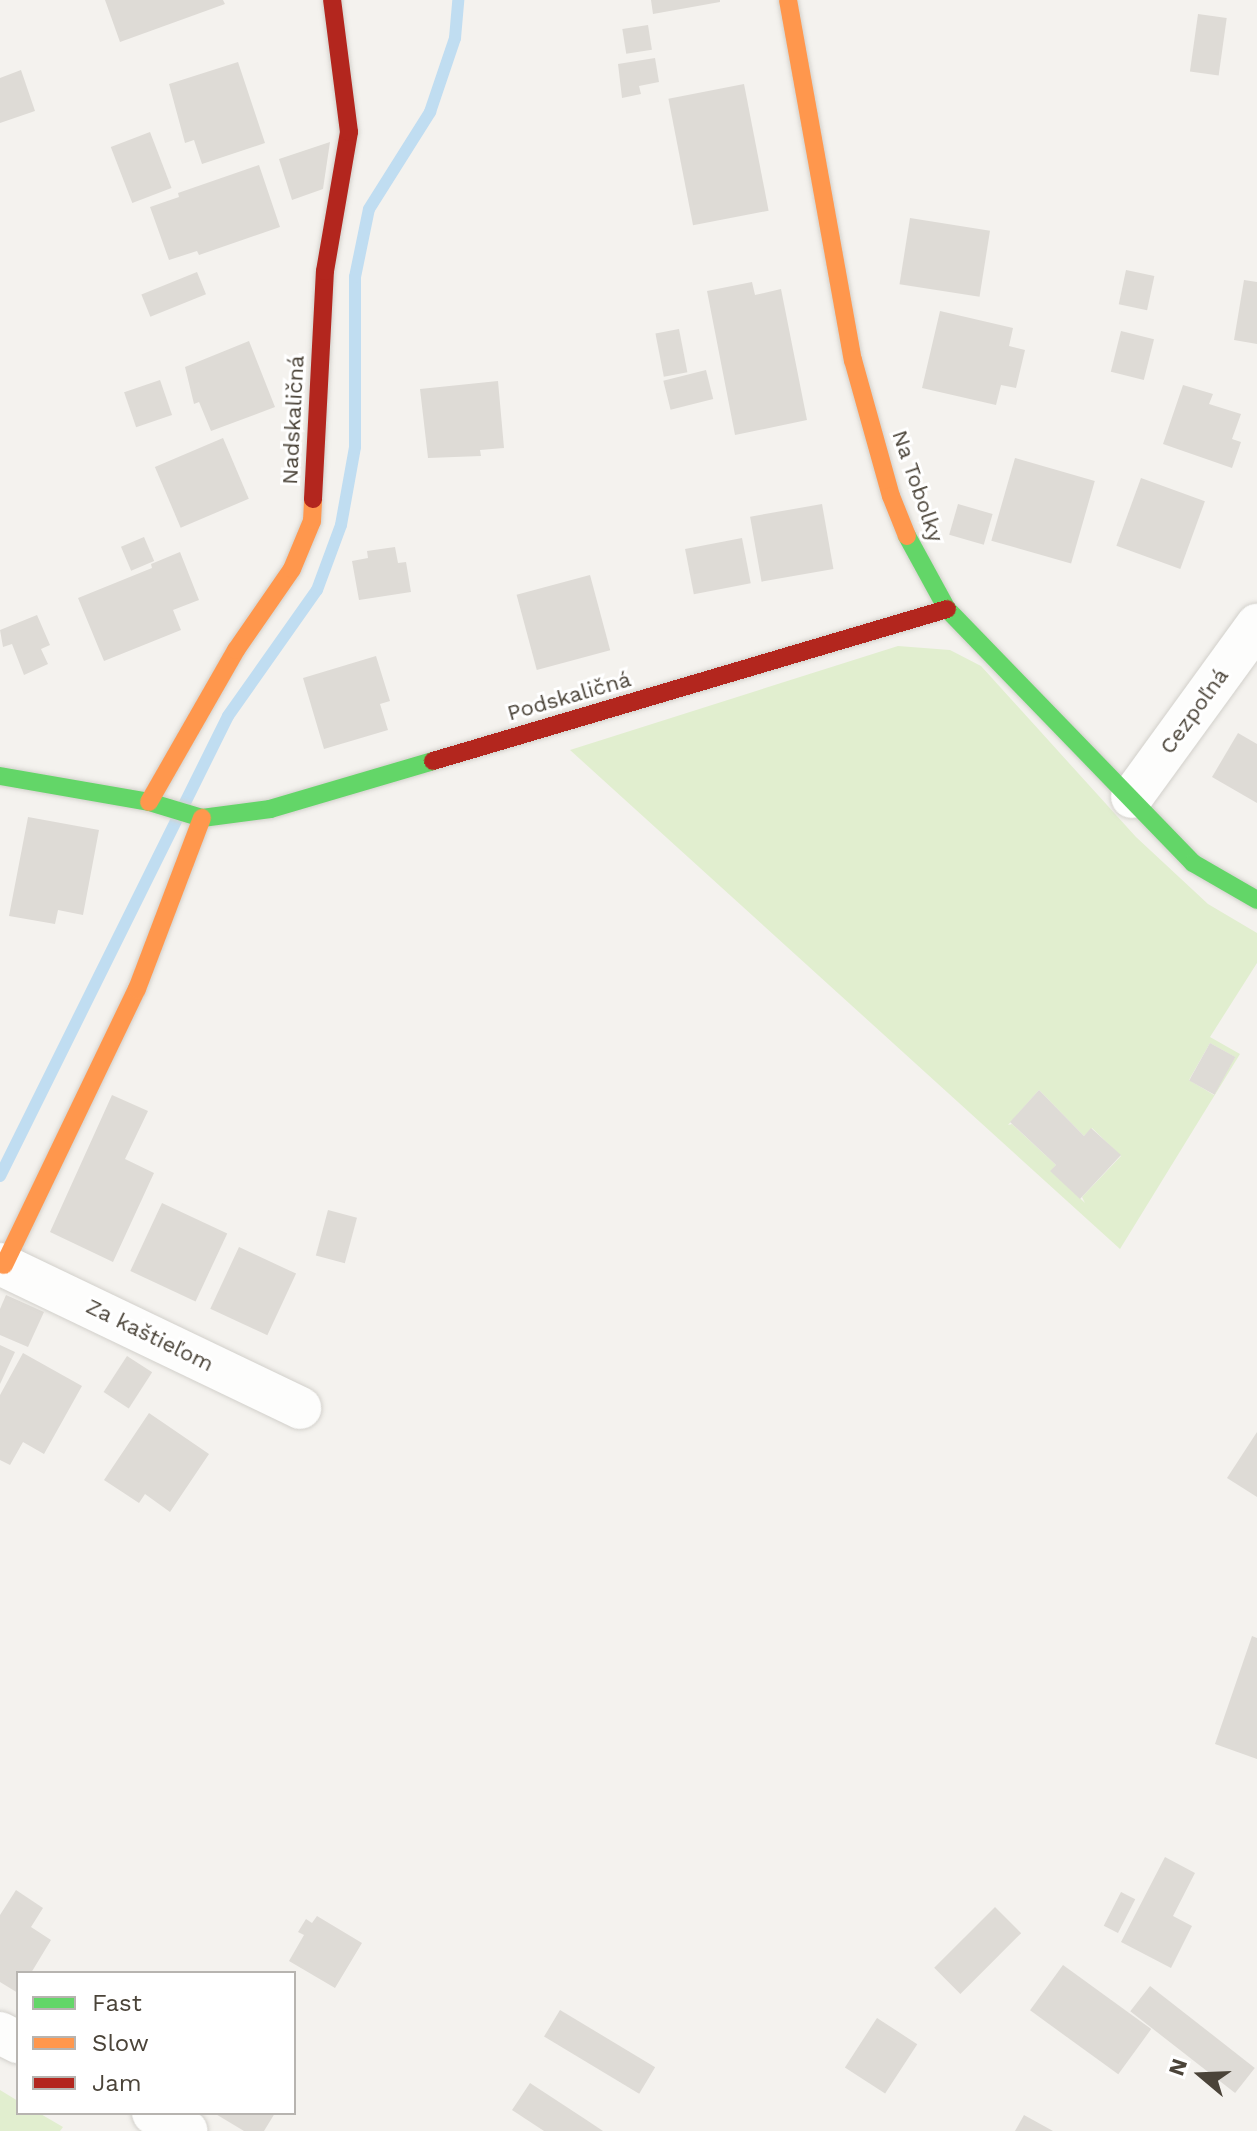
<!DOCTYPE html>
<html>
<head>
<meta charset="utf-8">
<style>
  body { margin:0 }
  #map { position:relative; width:1257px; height:2131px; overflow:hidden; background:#f4f2ee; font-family:"Work Sans",sans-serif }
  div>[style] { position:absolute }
  .green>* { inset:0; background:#e1eecf }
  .stream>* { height:12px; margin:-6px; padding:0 6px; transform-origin:6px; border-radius:6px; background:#c0ddf1 }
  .building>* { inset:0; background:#dedbd6; transform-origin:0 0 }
  .roads { filter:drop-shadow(0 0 2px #d2d0cb) drop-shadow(0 0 2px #d2d0cb) }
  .street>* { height:42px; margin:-21px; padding:0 21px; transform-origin:21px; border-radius:21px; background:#fdfdfc }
  .fast>* { height:18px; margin:-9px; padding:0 9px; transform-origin:9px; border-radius:9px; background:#63d668 }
  .slow>* { height:18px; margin:-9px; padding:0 9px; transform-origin:9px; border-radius:9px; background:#ff974d }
  .jam>* { height:18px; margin:-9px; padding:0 9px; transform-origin:9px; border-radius:9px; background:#b3261e }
  span { translate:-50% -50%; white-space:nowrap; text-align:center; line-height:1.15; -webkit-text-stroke:6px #fff; paint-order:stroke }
  .street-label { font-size:22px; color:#4b4439 }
  .legend { position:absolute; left:16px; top:1971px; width:280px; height:144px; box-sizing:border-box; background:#fff; border:2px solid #b7b4b0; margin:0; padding:10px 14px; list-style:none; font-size:24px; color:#4b4439 }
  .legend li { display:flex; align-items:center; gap:16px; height:40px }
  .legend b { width:40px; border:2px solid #b7b4b0 }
  .north { position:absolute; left:1161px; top:2035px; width:80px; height:80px; -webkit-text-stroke:6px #fff; paint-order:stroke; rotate:289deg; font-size:22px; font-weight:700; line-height:32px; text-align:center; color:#4b4439 }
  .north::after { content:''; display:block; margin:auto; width:28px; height:36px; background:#4b4439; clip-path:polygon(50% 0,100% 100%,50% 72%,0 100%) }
</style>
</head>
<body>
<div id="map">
  <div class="green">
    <div style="clip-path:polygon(evenodd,898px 646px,950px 650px,981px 666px,1136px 837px,1208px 904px,1257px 933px,1257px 963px,1210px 1037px,1240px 1054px,1120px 1249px,570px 750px,898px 646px,1210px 1043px,1235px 1057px,1214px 1095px,1189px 1080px,1210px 1043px,898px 646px,1039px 1090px,1084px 1136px,1092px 1128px,1121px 1156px,1082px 1197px,1085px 1203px,1051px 1171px,1056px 1165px,1012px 1124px,1008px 1125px,1039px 1090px)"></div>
    <div style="clip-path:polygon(0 2090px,18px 2101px,18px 2113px,39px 2113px,63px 2127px,60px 2131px,0 2131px)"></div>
  </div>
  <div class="stream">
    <div style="left:0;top:1176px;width:513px;rotate:-63.63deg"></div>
    <div style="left:228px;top:716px;width:154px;rotate:-54.8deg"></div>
    <div style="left:317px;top:590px;width:69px;rotate:-69.7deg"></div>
    <div style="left:341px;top:525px;width:79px;rotate:-79.8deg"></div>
    <div style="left:355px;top:447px;width:170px;rotate:-90deg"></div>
    <div style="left:355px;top:277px;width:69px;rotate:-78.4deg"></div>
    <div style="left:369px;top:209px;width:115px;rotate:-57.8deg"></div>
    <div style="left:430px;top:112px;width:78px;rotate:-71.3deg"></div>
    <div style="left:455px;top:38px;width:38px;rotate:-85deg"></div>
  </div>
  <div class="building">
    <div style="clip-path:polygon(105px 0,223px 0,225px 4px,120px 42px)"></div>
    <div style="clip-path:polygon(651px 0,720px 0,720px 2px,653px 14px)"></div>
    <div style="left:1198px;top:14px;width:29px;height:58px;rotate:8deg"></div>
    <div style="left:648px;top:25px;width:25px;height:26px;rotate:81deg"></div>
    <div style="clip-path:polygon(655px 58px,659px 82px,639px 86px,641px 94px,622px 98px,618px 64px)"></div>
    <div style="clip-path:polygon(238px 62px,265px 143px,202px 164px,194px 140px,185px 143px,169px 84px)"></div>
    <div style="clip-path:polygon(21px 70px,35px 111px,0 123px,0 78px)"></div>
    <div style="left:744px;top:84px;width:129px;height:77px;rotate:79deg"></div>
    <div style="left:150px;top:132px;width:60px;height:42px;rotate:69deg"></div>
    <div style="clip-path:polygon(330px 142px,323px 189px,292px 200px,279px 159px)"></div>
    <div style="clip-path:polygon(259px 165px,280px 227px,199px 255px,197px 251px,169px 260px,150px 207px,179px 197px,178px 193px)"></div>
    <div style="left:910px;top:218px;width:81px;height:67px;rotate:9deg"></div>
    <div style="left:1126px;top:270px;width:29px;height:35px;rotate:12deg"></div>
    <div style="left:197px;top:272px;width:24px;height:60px;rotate:68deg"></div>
    <div style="clip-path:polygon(1244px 280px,1257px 282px,1257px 344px,1234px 340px)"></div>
    <div style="clip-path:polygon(752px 282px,755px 295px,781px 289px,807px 420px,735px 435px,707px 291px)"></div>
    <div style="clip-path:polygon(940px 311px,1013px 328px,1009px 346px,1025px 350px,1016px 388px,1001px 385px,996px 405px,922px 388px)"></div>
    <div style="left:679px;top:329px;width:44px;height:24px;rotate:79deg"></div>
    <div style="left:1121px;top:331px;width:34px;height:42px;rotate:14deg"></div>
    <div style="clip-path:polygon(249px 341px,275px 407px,211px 431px,199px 402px,194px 404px,185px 367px)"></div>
    <div style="left:706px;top:370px;width:30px;height:44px;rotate:76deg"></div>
    <div style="left:160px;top:380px;width:37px;height:38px;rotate:71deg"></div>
    <div style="clip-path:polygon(498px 381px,504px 448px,480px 450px,481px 456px,428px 458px,420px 389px)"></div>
    <div style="clip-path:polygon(1183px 385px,1213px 394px,1209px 404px,1241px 414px,1232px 439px,1241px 442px,1232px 468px,1163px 444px)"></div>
    <div style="left:223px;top:438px;width:66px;height:74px;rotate:67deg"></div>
    <div style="left:1015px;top:458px;width:83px;height:86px;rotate:16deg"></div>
    <div style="left:1141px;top:478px;width:68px;height:72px;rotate:20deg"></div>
    <div style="left:822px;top:504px;width:66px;height:73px;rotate:80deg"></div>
    <div style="left:958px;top:504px;width:36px;height:32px;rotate:16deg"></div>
    <div style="left:144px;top:537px;width:26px;height:25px;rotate:67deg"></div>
    <div style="left:742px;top:538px;width:46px;height:58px;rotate:79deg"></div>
    <div style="clip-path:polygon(395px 547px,398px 563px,406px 562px,411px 592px,359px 600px,352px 561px,368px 558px,367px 551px)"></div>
    <div style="clip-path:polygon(180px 552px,199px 600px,173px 610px,181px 630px,104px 661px,78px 598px,152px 568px,151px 564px)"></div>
    <div style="left:590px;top:575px;width:78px;height:76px;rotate:75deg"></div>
    <div style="clip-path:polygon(37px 615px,50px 645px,41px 649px,48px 664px,24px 675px,12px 644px,3px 647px,0 630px)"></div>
    <div style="clip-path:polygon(376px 656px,390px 701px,380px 704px,388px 730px,324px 749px,303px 678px)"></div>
    <div style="clip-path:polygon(1238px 733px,1257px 744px,1257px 803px,1212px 777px)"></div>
    <div style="clip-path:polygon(28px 817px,99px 830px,83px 915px,58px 910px,55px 924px,9px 916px)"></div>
    <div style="left:1210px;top:1043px;width:29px;height:43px;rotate:29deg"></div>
    <div style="clip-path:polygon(1039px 1090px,1084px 1136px,1091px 1128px,1121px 1155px,1080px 1199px,1050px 1171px,1056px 1165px,1010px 1122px)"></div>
    <div style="clip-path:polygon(112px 1095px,148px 1111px,125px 1159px,154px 1173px,113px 1262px,50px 1232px)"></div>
    <div style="left:162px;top:1203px;width:72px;height:75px;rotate:25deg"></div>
    <div style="left:328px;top:1210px;width:30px;height:47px;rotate:15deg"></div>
    <div style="left:239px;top:1247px;width:63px;height:68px;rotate:25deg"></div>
    <div style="clip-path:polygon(6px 1295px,44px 1312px,28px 1347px,0 1335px,0 1309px)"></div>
    <div style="clip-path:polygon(0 1345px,15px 1352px,0 1384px)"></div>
    <div style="clip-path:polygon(23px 1353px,82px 1386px,44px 1454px,23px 1442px,10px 1465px,0 1460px,0 1395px)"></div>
    <div style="left:127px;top:1356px;width:30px;height:43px;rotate:33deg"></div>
    <div style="clip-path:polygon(149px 1413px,209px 1454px,170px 1512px,145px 1494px,139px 1503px,104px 1480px)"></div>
    <div style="clip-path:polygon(1257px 1432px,1257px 1497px,1227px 1478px)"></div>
    <div style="clip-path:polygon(1252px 1636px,1257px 1638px,1257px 1759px,1215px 1744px)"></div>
    <div style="clip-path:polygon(1165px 1857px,1195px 1873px,1173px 1916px,1192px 1926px,1171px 1968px,1121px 1942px)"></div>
    <div style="clip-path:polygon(16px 1890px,43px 1908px,31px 1927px,51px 1940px,31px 1973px,18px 1973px,18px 1993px,0 1982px,0 1915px)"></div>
    <div style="left:1121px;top:1892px;width:16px;height:38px;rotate:27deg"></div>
    <div style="left:995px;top:1907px;width:37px;height:86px;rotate:45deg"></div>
    <div style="clip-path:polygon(317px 1916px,362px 1943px,335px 1988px,289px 1961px,304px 1935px,298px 1932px,306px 1919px,312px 1923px)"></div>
    <div style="left:1063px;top:1965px;width:109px;height:56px;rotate:36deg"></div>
    <div style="left:1150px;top:1986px;width:133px;height:32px;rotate:38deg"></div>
    <div style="left:560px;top:2010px;width:111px;height:31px;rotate:31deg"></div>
    <div style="left:877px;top:2018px;width:48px;height:59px;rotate:33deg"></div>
    <div style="clip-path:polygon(530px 2083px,585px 2119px,603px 2131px,544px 2131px,512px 2110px)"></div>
    <div style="clip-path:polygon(214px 2113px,275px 2113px,264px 2131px,244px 2131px)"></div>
    <div style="clip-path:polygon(1024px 2115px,1053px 2131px,1015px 2131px)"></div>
  </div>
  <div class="roads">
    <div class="street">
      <div style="left:1132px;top:797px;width:213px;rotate:-54deg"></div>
      <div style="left:0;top:1264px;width:333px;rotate:25.6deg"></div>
      <div style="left:0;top:2033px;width:20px;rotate:27deg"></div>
      <div style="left:153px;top:2113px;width:38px;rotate:28deg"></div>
    </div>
    <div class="fast">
      <div style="left:907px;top:536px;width:83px;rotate:61.3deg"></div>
      <div style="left:947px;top:609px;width:354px;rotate:45.9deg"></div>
      <div style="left:1193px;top:863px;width:74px;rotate:30deg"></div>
      <div style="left:0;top:776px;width:151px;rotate:9.9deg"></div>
      <div style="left:149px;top:802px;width:55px;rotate:16.8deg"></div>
      <div style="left:202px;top:818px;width:69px;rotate:-7.5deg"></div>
      <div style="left:270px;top:809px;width:170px;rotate:-16.4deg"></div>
    </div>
    <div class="slow">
      <div style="left:788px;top:0;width:366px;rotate:79.8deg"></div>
      <div style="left:853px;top:360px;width:141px;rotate:74.4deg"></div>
      <div style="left:891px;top:496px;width:43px;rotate:68.2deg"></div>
      <div style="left:149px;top:802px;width:175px;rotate:-60.2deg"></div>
      <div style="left:236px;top:650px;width:98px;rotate:-55.3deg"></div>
      <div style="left:292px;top:569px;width:52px;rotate:-67.4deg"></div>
      <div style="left:312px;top:521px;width:22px;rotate:-87deg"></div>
      <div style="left:4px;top:1265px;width:306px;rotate:-64.3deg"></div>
      <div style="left:137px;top:989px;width:183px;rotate:-69.2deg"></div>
    </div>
    <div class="jam">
      <div style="left:313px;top:499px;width:228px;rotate:-87deg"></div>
      <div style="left:325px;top:271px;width:141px;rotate:-80.2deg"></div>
      <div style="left:349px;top:132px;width:133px;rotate:-97.3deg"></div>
      <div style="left:433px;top:761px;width:536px;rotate:-16.47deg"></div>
    </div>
  </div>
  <div class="street-label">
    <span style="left:293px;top:420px;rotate:-87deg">Nadskaličná</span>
    <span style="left:918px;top:486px;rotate:71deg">Na Tobolky</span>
    <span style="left:569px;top:696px;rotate:-16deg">Podskaličná</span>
    <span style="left:1194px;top:711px;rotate:-54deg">Cezpoľná</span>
    <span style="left:150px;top:1335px;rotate:26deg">Za kaštieľom</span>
  </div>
  <ul class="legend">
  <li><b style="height:10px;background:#63d668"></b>Fast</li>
  <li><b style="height:10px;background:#ff974d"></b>Slow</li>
  <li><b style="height:10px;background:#b3261e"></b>Jam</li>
  </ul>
  <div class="north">N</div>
</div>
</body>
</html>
